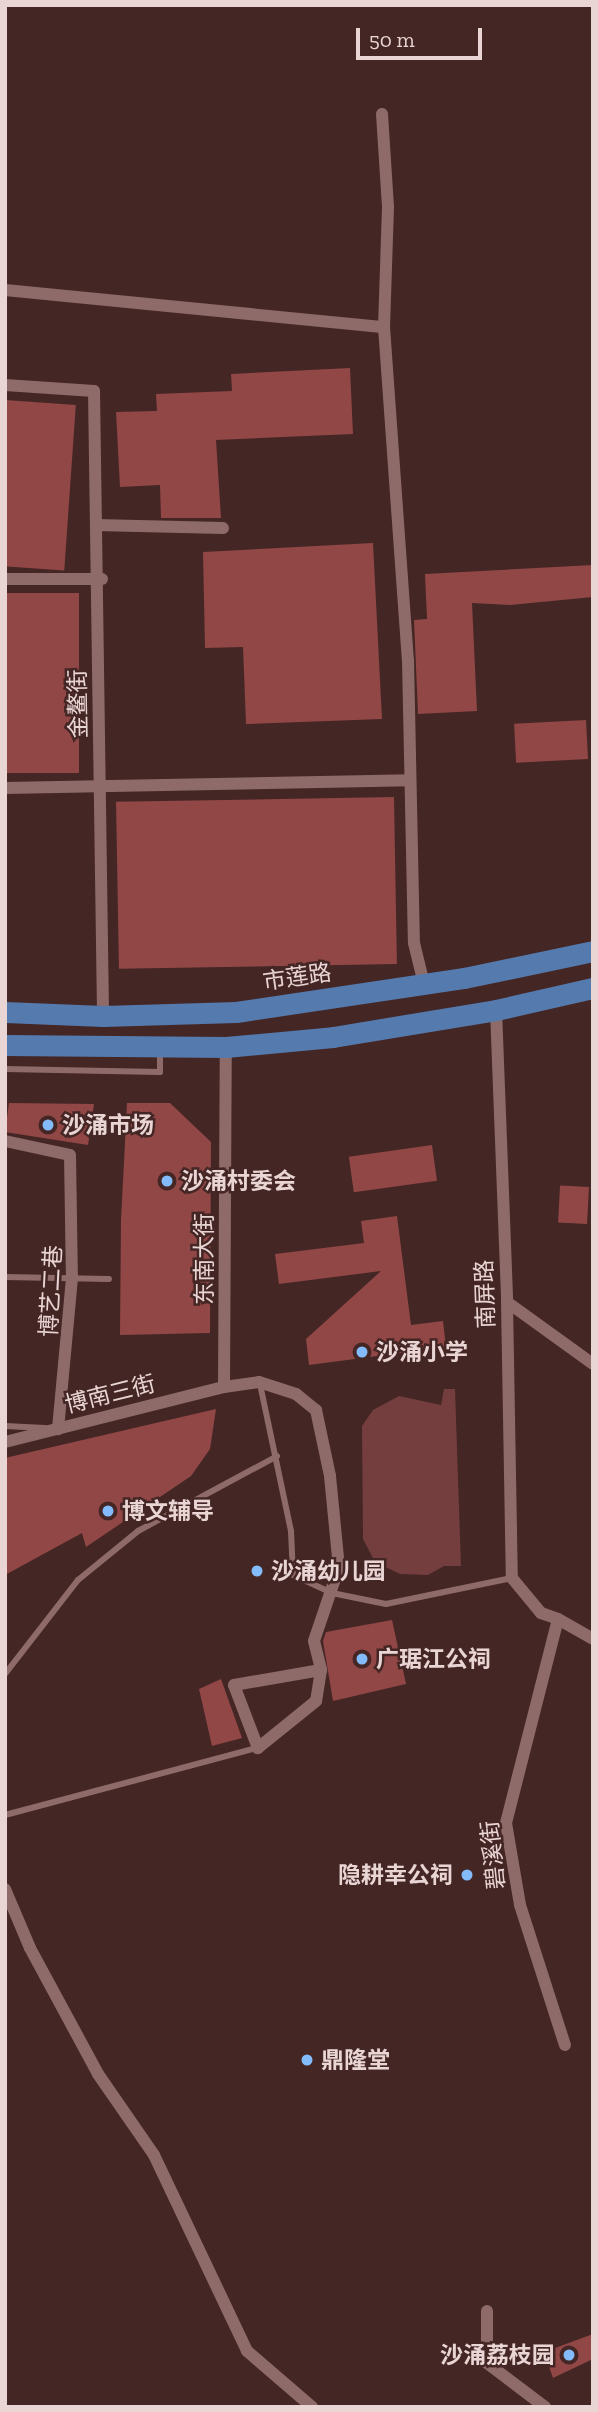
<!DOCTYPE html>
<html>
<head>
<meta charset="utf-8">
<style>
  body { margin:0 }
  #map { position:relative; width:598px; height:2412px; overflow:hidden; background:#442625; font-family:"Zilla Slab","Noto Sans SC",serif }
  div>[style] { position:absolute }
  .green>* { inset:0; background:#733e3d }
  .building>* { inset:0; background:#914746; transform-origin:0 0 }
  .service>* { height:6px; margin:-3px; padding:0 3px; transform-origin:3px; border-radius:3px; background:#8e6b69 }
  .minor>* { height:12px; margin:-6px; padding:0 6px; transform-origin:6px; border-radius:6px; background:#8e6b69 }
  .primary>* { height:21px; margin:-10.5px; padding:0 10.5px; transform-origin:10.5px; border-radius:10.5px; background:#557aae }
  .dots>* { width:19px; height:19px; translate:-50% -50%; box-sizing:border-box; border:4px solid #442625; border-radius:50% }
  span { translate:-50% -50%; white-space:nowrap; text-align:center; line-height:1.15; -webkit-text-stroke:5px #442625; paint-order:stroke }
  .street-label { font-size:23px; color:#e9d5d4 }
  .poi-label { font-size:23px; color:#e9d5d4; font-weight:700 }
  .left { translate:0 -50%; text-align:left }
  .right { translate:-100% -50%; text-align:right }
  .frame { position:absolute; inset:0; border:7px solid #e9d5d4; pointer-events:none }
  .scale { position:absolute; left:356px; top:28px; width:126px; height:32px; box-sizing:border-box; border:4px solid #e9d5d4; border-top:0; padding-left:9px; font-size:21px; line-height:24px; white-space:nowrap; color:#e9d5d4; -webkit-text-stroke:5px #442625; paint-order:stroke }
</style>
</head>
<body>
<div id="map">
  <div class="green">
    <div style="clip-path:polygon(444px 1389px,455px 1389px,461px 1566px,444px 1566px,428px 1575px,400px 1574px,375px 1562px,363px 1539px,362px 1426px,373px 1410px,399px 1396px,441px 1405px)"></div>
  </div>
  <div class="building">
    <div style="clip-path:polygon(350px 368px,353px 434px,216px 440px,221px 518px,161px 518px,160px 485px,120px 487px,116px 412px,157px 411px,156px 394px,232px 391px,231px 374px)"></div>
    <div style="left:5px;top:400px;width:71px;height:166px;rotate:4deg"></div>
    <div style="clip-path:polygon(373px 543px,382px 719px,246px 724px,243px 647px,205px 648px,203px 552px)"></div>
    <div style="clip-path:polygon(593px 565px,593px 597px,510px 605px,472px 603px,477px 711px,418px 714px,414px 620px,427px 619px,425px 574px)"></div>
    <div style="left:5px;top:593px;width:74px;height:180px"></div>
    <div style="left:586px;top:720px;width:39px;height:72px;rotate:87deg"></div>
    <div style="left:394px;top:797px;width:167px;height:278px;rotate:89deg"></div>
    <div style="clip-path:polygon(9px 1103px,94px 1104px,88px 1145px,5px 1132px)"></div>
    <div style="clip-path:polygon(127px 1103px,170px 1103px,211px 1142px,210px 1333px,120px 1335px,121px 1220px)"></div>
    <div style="left:432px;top:1145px;width:36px;height:84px;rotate:82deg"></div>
    <div style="left:589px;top:1187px;width:37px;height:29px;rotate:93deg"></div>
    <div style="clip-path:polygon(397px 1216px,411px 1325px,443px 1321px,446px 1347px,309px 1365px,306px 1339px,381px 1271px,279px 1284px,275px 1254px,364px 1243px,361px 1221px)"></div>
    <div style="clip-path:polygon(216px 1409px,210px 1449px,191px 1476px,86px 1547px,82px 1533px,5px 1575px,5px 1458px)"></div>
    <div style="clip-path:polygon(392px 1620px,406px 1684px,333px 1701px,323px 1641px,326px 1632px)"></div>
    <div style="clip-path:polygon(221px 1679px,242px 1738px,212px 1746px,199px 1689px)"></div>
    <div style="clip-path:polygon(593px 2334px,593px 2359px,553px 2378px,544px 2352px)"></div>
  </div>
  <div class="service">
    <div style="left:5px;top:1069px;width:155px;rotate:1.1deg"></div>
    <div style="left:160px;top:1072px;width:21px;rotate:-90deg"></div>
    <div style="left:5px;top:1277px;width:104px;rotate:1.1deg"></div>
    <div style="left:260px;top:1384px;width:150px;rotate:78.1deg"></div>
    <div style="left:291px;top:1531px;width:44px;rotate:87.4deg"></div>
    <div style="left:293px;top:1575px;width:43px;rotate:24.8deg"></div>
    <div style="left:332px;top:1593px;width:55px;rotate:11.5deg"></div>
    <div style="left:386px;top:1604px;width:129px;rotate:-11.7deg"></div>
    <div style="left:5px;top:1426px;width:40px;rotate:2.9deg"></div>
    <div style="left:5px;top:1674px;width:119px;rotate:-52.2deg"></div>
    <div style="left:78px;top:1580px;width:77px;rotate:-39.2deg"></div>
    <div style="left:138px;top:1531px;width:158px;rotate:-28.3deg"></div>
    <div style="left:5px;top:1815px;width:261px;rotate:-14.9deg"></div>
  </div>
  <div class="minor">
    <div style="left:382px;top:114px;width:93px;rotate:86.3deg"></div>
    <div style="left:388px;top:207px;width:120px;rotate:91.9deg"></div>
    <div style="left:384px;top:327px;width:334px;rotate:85.9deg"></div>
    <div style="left:408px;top:660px;width:283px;rotate:88.8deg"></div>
    <div style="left:414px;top:943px;width:42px;rotate:76.3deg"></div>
    <div style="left:5px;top:290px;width:381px;rotate:5.6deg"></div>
    <div style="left:5px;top:385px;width:89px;rotate:3.9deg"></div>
    <div style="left:94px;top:391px;width:625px;rotate:89.17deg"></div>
    <div style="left:96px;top:525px;width:127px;rotate:1.4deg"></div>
    <div style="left:5px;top:579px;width:97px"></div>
    <div style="left:5px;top:788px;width:405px;rotate:-1.1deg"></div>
    <div style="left:496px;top:1010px;width:292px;rotate:87.8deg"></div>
    <div style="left:507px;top:1302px;width:276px;rotate:89deg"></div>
    <div style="left:512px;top:1578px;width:45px;rotate:50.4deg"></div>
    <div style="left:541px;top:1613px;width:18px;rotate:19deg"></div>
    <div style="left:558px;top:1619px;width:40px;rotate:29.7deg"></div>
    <div style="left:5px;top:1141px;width:66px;rotate:12.2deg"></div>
    <div style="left:70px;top:1155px;width:123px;rotate:89.1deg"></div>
    <div style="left:72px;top:1278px;width:152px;rotate:95.3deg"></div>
    <div style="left:507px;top:1302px;width:106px;rotate:35.8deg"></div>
    <div style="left:224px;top:1387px;width:340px;rotate:-89.7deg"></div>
    <div style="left:5px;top:1442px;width:226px;rotate:-14.1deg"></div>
    <div style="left:224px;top:1387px;width:35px;rotate:-8deg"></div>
    <div style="left:259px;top:1382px;width:39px;rotate:18deg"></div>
    <div style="left:296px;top:1394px;width:26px;rotate:39deg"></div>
    <div style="left:316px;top:1410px;width:67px;rotate:78deg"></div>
    <div style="left:330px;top:1476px;width:91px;rotate:84.4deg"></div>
    <div style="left:339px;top:1567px;width:78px;rotate:108.7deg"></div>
    <div style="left:314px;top:1641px;width:30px;rotate:76deg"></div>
    <div style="left:321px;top:1670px;width:31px;rotate:99deg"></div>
    <div style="left:316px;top:1701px;width:75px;rotate:141deg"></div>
    <div style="left:258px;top:1748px;width:67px;rotate:-110.9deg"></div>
    <div style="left:234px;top:1685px;width:88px;rotate:-9.8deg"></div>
    <div style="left:558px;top:1619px;width:211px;rotate:104.3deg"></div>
    <div style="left:506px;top:1823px;width:83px;rotate:80.3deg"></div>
    <div style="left:520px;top:1905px;width:147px;rotate:72.2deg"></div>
    <div style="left:5px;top:1889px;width:64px;rotate:67deg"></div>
    <div style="left:30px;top:1948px;width:143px;rotate:61.6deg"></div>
    <div style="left:98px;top:2074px;width:98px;rotate:55.3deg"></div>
    <div style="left:154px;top:2155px;width:217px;rotate:64.6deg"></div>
    <div style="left:247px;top:2351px;width:86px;rotate:40.7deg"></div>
    <div style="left:487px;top:2311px;width:52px;rotate:90deg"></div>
    <div style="left:487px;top:2363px;width:73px;rotate:37.2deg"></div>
  </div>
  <div class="primary">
    <div style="left:5px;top:1012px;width:98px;rotate:2.3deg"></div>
    <div style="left:103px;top:1016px;width:133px;rotate:-1.7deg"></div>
    <div style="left:236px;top:1012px;width:231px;rotate:-8.5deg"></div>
    <div style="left:464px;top:978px;width:132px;rotate:-11.8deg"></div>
    <div style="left:5px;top:1045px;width:221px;rotate:0.5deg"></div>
    <div style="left:226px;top:1047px;width:107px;rotate:-5.3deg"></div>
    <div style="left:333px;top:1037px;width:165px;rotate:-9.4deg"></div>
    <div style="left:496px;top:1010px;width:99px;rotate:-12.8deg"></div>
  </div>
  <div class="dots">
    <div style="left:48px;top:1125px;background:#84bcfb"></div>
    <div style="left:167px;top:1181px;background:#84bcfb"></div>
    <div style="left:362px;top:1352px;background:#84bcfb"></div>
    <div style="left:108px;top:1511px;background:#84bcfb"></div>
    <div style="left:257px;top:1571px;background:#84bcfb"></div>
    <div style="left:362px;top:1659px;background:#84bcfb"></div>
    <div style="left:467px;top:1875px;background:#84bcfb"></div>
    <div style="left:307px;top:2060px;background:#84bcfb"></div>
    <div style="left:569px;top:2355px;background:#84bcfb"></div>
  </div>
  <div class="street-label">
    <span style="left:78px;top:704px;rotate:-91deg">金鳌街</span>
    <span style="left:297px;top:977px;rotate:-8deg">市莲路</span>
    <span style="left:204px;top:1259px;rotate:-90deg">东南大街</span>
    <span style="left:51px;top:1291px;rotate:-87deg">博艺二巷</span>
    <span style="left:485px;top:1294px;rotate:-92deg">南屏路</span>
    <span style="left:110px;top:1394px;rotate:-14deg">博南三街</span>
    <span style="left:493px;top:1855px;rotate:-96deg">碧溪街</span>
  </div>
  <div class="poi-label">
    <span class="left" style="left:62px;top:1125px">沙涌市场</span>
    <span class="left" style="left:181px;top:1181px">沙涌村委会</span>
    <span class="left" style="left:376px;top:1352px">沙涌小学</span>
    <span class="left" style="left:122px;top:1511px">博文辅导</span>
    <span class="left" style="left:271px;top:1571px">沙涌幼儿园</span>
    <span class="left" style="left:376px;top:1659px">广琚江公祠</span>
    <span class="right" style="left:453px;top:1875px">隐耕幸公祠</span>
    <span class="left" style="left:321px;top:2060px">鼎隆堂</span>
    <span class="right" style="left:555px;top:2355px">沙涌荔枝园</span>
  </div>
  <div class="frame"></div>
  <div class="scale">50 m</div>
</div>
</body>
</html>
